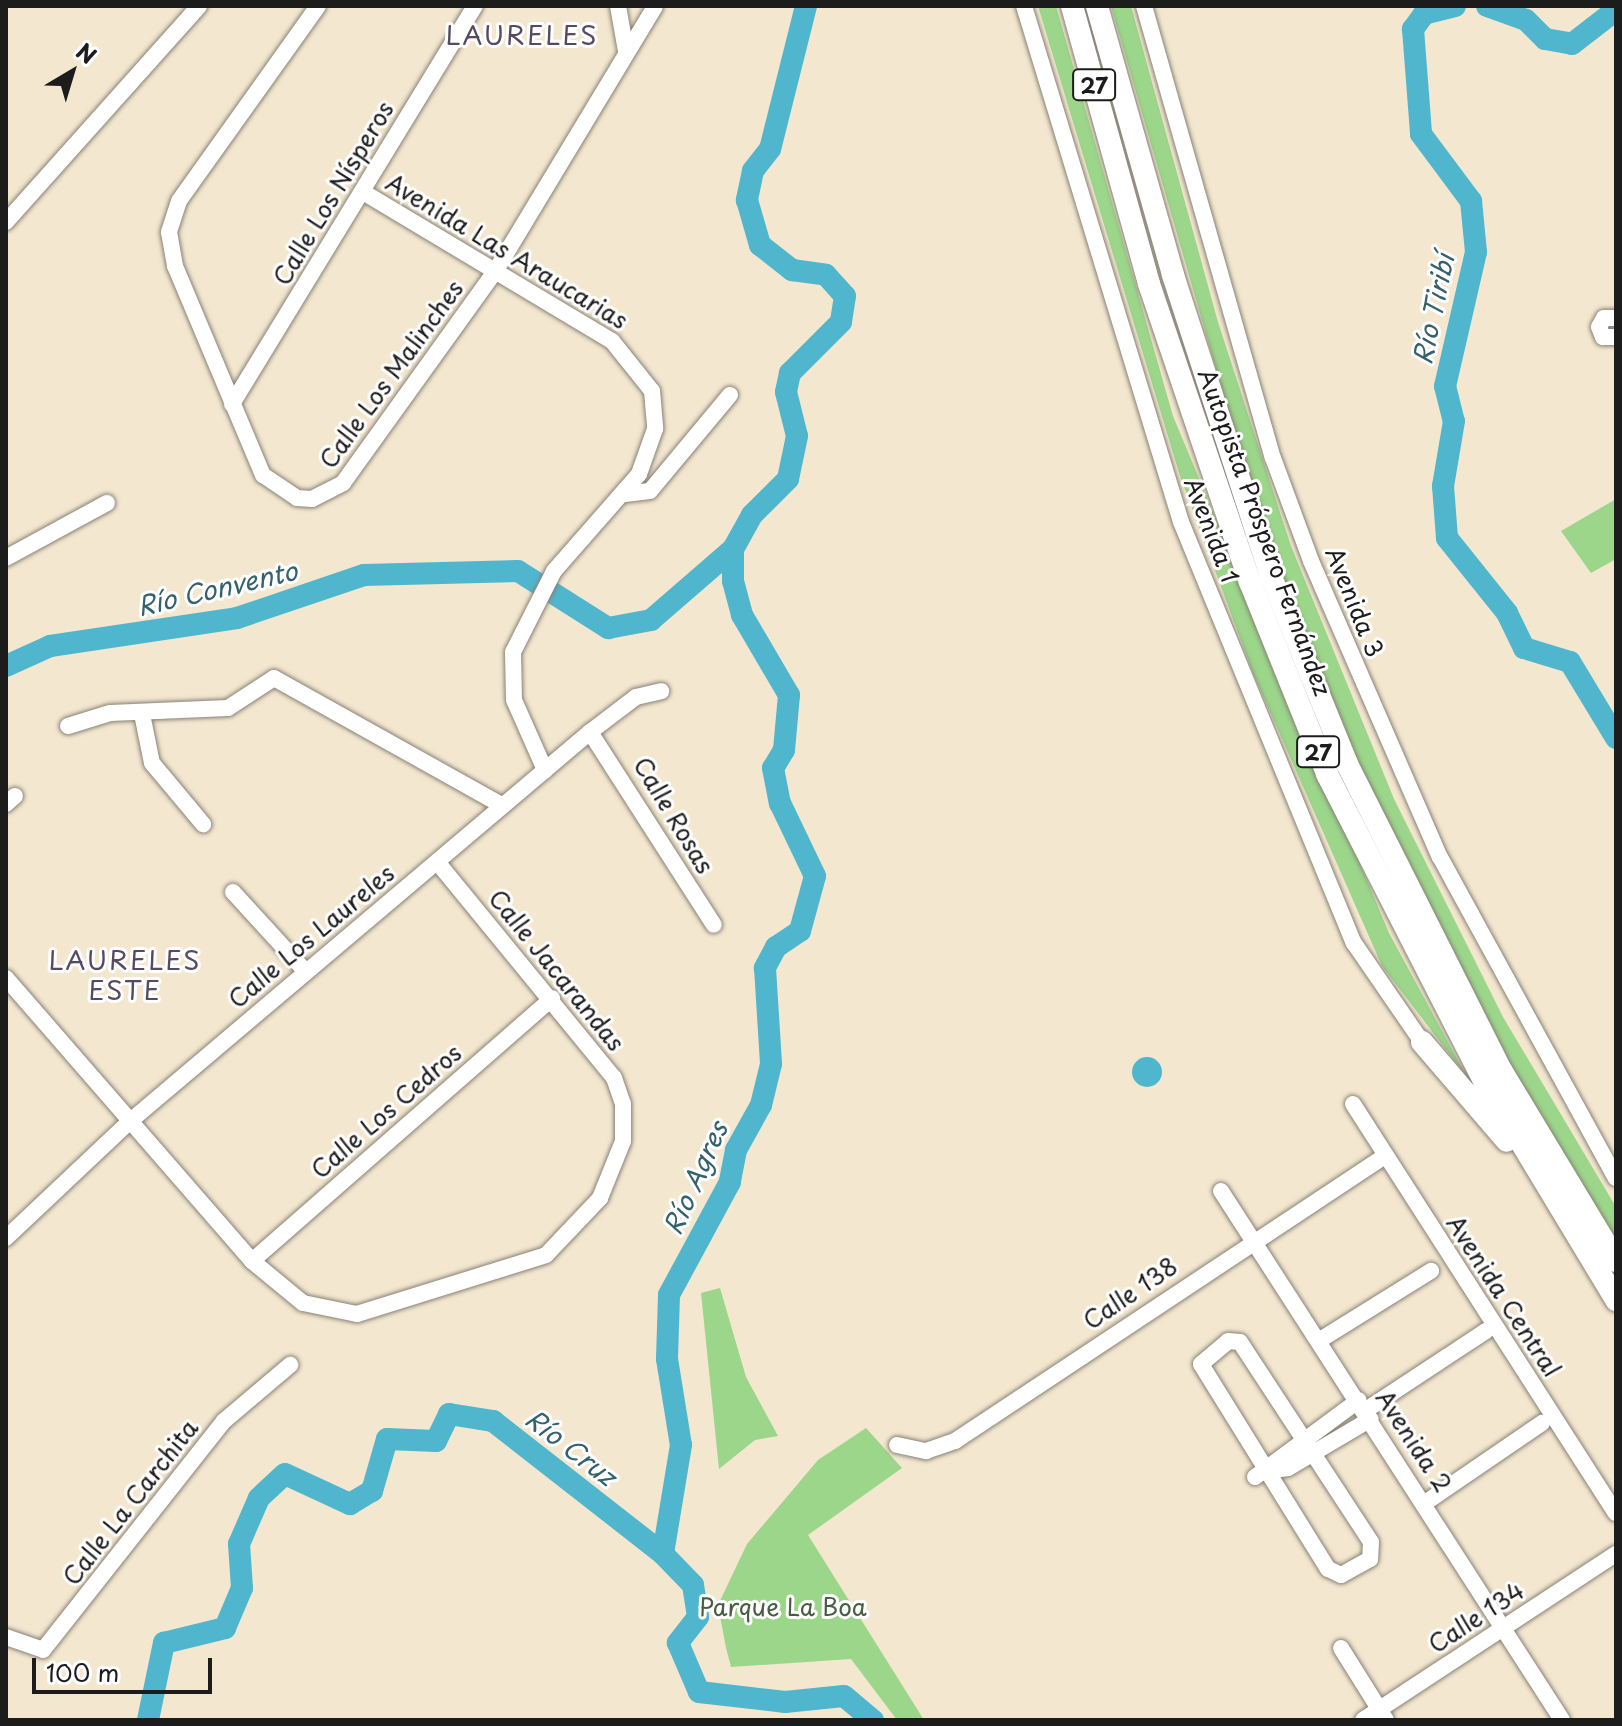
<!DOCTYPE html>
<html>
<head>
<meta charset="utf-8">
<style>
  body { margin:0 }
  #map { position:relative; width:1622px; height:1726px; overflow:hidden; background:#f4e7d0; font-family:"Playpen Sans",sans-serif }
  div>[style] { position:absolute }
  .green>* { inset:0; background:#9bd68a }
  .water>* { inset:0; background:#4fb6ce }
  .round { border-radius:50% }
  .river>* { height:22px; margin:-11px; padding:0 11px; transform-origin:11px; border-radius:11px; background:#4fb6ce }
  .roads { filter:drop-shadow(0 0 2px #888276) drop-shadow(0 0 2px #888276) }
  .minor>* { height:16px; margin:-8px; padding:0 8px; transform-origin:8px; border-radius:8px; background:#fff }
  .highway>* { height:22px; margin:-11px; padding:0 11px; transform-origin:11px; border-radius:11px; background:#fff }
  span { translate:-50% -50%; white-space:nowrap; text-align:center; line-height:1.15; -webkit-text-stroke:6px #fff; paint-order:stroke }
  .shield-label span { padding:2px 6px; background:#fff; border:2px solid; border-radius:6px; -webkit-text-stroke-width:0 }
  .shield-label { font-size:22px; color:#1c1c1c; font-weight:700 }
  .street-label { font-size:24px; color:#1c1c1c }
  .park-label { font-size:24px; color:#485d42 }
  .neighbourhood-label { font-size:26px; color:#554a62; letter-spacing:2px }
  .water-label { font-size:26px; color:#33616c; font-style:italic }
  .frame { position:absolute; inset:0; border:8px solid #1c1c1c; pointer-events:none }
  .north { position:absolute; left:32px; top:32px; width:80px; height:80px; -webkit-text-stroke:6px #fff; paint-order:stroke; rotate:38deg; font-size:22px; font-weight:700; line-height:32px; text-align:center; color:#1c1c1c }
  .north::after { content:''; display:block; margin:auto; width:28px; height:36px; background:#1c1c1c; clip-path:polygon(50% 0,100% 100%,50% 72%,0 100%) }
  .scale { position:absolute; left:32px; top:1658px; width:180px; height:36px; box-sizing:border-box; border:4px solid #1c1c1c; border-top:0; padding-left:10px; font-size:24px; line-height:28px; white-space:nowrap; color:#1c1c1c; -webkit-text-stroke:6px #fff; paint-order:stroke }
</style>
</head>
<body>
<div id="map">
  <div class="green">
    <div style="clip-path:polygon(1038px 6px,1056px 6px,1173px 416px,1389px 933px,1467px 1077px,1382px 966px,1253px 673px,1180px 476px)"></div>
    <div style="clip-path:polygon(1111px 6px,1131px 6px,1218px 322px,1291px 546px,1394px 799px,1503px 1017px,1616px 1207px,1616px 1247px,1527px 1106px,1361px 771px,1264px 534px)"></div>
    <div style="clip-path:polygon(1616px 499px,1616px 559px,1591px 573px,1561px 531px)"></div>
    <div style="clip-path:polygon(720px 1288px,746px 1377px,778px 1436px,755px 1440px,719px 1469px,701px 1293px)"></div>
    <div style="clip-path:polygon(866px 1428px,902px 1468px,808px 1535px,924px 1720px,897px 1720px,851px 1659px,731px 1667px,726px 1648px,718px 1605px,747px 1544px,818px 1460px)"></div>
  </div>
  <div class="water">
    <div class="round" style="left:1132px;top:1057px;width:30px;height:30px"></div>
  </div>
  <div class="river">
    <div style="left:806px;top:6px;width:147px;rotate:104.1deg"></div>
    <div style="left:770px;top:149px;width:28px;rotate:128deg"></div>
    <div style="left:753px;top:171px;width:30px;rotate:102deg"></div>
    <div style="left:747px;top:200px;width:47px;rotate:73.9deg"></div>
    <div style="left:760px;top:245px;width:41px;rotate:38deg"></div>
    <div style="left:792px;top:270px;width:34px;rotate:8deg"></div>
    <div style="left:826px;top:275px;width:28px;rotate:48deg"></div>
    <div style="left:845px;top:296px;width:26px;rotate:99deg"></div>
    <div style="left:841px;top:322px;width:72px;rotate:135deg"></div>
    <div style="left:790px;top:373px;width:19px;rotate:102deg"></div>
    <div style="left:786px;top:392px;width:45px;rotate:76deg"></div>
    <div style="left:797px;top:436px;width:44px;rotate:101.8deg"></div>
    <div style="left:788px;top:479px;width:51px;rotate:135deg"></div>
    <div style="left:752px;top:515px;width:39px;rotate:119deg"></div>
    <div style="left:733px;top:549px;width:32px;rotate:90deg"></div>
    <div style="left:733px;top:581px;width:35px;rotate:75deg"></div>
    <div style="left:742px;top:615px;width:93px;rotate:59.6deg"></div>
    <div style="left:789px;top:695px;width:55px;rotate:95.2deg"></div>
    <div style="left:784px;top:750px;width:21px;rotate:121deg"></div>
    <div style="left:773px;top:768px;width:36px;rotate:79deg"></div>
    <div style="left:780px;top:803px;width:81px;rotate:64.4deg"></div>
    <div style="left:815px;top:876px;width:57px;rotate:105.3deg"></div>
    <div style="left:800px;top:931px;width:29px;rotate:146deg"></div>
    <div style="left:776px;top:947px;width:24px;rotate:118deg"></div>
    <div style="left:765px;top:968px;width:96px;rotate:86.4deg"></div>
    <div style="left:771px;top:1064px;width:42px;rotate:103.7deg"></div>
    <div style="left:761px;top:1105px;width:51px;rotate:119.1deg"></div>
    <div style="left:736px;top:1150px;width:33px;rotate:101deg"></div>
    <div style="left:730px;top:1182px;width:128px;rotate:118.4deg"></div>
    <div style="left:669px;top:1295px;width:64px;rotate:91.8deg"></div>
    <div style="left:667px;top:1359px;width:87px;rotate:80.8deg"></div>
    <div style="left:681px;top:1445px;width:110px;rotate:99.4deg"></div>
    <div style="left:663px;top:1554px;width:43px;rotate:45.9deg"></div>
    <div style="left:693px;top:1585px;width:32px;rotate:81deg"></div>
    <div style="left:698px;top:1617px;width:33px;rotate:128deg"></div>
    <div style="left:678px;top:1643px;width:53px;rotate:66.8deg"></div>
    <div style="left:699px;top:1692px;width:87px;rotate:6.6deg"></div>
    <div style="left:785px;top:1702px;width:59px;rotate:-5.8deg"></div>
    <div style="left:844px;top:1696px;width:38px;rotate:40deg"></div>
    <div style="left:1455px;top:6px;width:32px;rotate:166deg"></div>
    <div style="left:1424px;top:14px;width:19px;rotate:126deg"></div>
    <div style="left:1413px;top:29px;width:105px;rotate:85.6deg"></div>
    <div style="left:1421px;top:134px;width:84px;rotate:53.3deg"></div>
    <div style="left:1471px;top:201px;width:51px;rotate:84.4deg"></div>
    <div style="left:1476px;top:252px;width:138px;rotate:103deg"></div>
    <div style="left:1445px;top:386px;width:36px;rotate:76deg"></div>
    <div style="left:1454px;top:421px;width:66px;rotate:99.6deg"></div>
    <div style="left:1443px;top:486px;width:52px;rotate:85.6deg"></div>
    <div style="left:1447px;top:538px;width:96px;rotate:51.3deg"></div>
    <div style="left:1507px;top:613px;width:39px;rotate:64deg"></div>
    <div style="left:1524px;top:648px;width:48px;rotate:16.9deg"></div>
    <div style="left:1570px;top:662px;width:89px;rotate:58.8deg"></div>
    <div style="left:1487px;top:6px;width:41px;rotate:19.7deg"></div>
    <div style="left:1526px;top:20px;width:27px;rotate:45deg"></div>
    <div style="left:1545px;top:39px;width:27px;rotate:10deg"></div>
    <div style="left:1572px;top:44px;width:56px;rotate:-37.7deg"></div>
    <div style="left:6px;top:666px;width:48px;rotate:-24.4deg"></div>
    <div style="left:50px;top:646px;width:189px;rotate:-8.5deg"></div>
    <div style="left:237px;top:618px;width:134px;rotate:-18.7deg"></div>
    <div style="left:364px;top:575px;width:154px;rotate:-1.5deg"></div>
    <div style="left:518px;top:571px;width:107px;rotate:32.3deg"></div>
    <div style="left:608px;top:628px;width:44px;rotate:-10.5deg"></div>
    <div style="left:651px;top:620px;width:108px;rotate:-40.9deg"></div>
    <div style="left:148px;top:1720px;width:79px;rotate:-78.3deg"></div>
    <div style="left:164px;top:1643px;width:63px;rotate:-13.8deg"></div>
    <div style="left:225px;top:1628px;width:43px;rotate:-67deg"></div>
    <div style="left:242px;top:1588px;width:44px;rotate:-93.9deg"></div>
    <div style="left:239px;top:1544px;width:50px;rotate:-66.5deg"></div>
    <div style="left:259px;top:1498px;width:35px;rotate:-43deg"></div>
    <div style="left:285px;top:1474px;width:72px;rotate:24.8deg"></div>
    <div style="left:350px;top:1504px;width:26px;rotate:-31deg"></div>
    <div style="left:372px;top:1491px;width:54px;rotate:-73.9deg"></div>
    <div style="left:387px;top:1439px;width:49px;rotate:2.3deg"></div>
    <div style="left:436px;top:1441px;width:30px;rotate:-64deg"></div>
    <div style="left:449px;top:1414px;width:45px;rotate:9deg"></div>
    <div style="left:493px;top:1421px;width:216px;rotate:38deg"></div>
  </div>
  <div class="roads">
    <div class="minor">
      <div style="left:318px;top:6px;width:239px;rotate:125.5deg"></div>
      <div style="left:179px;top:201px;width:33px;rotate:108deg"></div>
      <div style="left:169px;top:232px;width:35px;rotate:80deg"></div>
      <div style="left:175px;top:266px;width:227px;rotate:67.2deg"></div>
      <div style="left:263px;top:475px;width:41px;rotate:34.1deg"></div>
      <div style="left:297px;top:498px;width:15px;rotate:4deg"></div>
      <div style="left:312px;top:499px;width:35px;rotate:-27deg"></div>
      <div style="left:343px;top:483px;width:262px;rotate:-54.3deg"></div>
      <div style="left:496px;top:270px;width:308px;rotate:-58.9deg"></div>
      <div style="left:618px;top:6px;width:46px;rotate:79.9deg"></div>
      <div style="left:1024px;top:6px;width:539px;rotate:73.08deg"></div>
      <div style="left:1181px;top:522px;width:455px;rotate:67.7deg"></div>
      <div style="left:1354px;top:943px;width:120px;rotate:55.5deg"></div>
      <div style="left:1144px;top:6px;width:470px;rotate:74.1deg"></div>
      <div style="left:1273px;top:458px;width:110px;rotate:69.7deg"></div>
      <div style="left:1311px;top:561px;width:323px;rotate:66.5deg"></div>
      <div style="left:1440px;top:857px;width:366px;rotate:61.3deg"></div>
      <div style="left:363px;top:192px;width:290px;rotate:30.9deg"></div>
      <div style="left:612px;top:341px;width:64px;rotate:51.3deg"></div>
      <div style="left:652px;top:391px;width:38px;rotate:85deg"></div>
      <div style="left:655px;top:429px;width:48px;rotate:109.6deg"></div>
      <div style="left:639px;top:474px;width:129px;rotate:131.2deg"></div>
      <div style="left:554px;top:571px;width:91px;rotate:116.8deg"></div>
      <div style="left:513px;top:652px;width:48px;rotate:88.8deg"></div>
      <div style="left:514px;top:700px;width:77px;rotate:66.1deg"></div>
      <div style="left:6px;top:222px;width:290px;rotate:-48.2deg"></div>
      <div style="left:1616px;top:318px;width:12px;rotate:180deg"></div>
      <div style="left:1604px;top:318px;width:10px;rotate:119deg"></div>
      <div style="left:1599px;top:327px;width:11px;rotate:68deg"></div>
      <div style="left:1603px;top:337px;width:13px"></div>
      <div style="left:232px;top:404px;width:466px;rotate:-58.6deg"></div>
      <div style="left:625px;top:494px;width:25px;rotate:-7deg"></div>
      <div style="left:650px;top:491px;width:125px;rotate:-50.2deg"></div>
      <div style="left:6px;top:558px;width:115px;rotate:-28.6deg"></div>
      <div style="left:142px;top:714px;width:50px;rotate:78.5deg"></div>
      <div style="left:152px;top:763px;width:80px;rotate:50.1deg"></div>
      <div style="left:68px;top:726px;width:44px;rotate:-17.2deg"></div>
      <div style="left:110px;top:713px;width:118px;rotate:-2.4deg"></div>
      <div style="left:228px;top:708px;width:55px;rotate:-33.1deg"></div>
      <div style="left:274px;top:678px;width:262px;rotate:29.2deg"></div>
      <div style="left:590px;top:732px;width:229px;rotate:57.3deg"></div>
      <div style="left:6px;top:804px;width:12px;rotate:-42deg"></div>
      <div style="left:233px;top:892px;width:108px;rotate:47.6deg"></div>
      <div style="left:6px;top:978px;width:375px;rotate:49deg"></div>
      <div style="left:252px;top:1261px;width:66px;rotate:39.5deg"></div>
      <div style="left:303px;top:1303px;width:55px;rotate:11.5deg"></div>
      <div style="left:357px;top:1314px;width:198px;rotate:-17.3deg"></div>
      <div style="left:546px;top:1255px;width:79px;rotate:-46.5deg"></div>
      <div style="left:600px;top:1198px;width:61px;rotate:-68deg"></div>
      <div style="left:623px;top:1141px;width:37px;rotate:-90deg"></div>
      <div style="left:623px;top:1104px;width:28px;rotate:-109deg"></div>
      <div style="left:614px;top:1078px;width:279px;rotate:-129.3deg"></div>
      <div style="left:1353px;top:1104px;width:486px;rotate:57.3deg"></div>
      <div style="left:1221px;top:1191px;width:629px;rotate:57.19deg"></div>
      <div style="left:6px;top:1238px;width:168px;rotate:-43.3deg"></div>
      <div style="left:128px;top:1123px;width:605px;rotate:-40.24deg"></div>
      <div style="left:590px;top:732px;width:58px;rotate:-37.3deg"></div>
      <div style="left:636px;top:697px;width:26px;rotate:-13deg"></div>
      <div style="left:252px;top:1261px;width:399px;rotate:-41.2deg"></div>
      <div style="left:1320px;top:1340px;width:131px;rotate:-31.9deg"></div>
      <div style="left:1228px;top:1341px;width:12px;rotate:5deg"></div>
      <div style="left:1240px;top:1342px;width:239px;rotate:56.8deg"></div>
      <div style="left:1371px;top:1542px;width:17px;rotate:93deg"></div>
      <div style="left:1370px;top:1559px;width:33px;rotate:151deg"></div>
      <div style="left:1341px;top:1575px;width:14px;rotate:-155deg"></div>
      <div style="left:1328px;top:1569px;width:241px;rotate:-121.8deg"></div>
      <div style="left:1201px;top:1364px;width:35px;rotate:-40deg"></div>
      <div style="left:1366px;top:1410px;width:144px;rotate:-33.4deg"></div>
      <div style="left:897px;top:1445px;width:30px;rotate:12deg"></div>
      <div style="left:926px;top:1451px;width:31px;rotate:-19deg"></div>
      <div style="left:955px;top:1441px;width:516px;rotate:-33.54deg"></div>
      <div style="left:1267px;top:1471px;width:21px;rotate:-8deg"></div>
      <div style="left:1288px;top:1468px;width:96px;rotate:-30.6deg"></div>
      <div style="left:1255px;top:1477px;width:129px;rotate:-36.5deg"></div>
      <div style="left:1425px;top:1503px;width:142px;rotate:-34.4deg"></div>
      <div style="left:6px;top:1637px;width:39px;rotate:19deg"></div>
      <div style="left:43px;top:1650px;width:292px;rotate:-51.7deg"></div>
      <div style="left:224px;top:1421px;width:87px;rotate:-40.3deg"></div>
      <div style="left:1341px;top:1648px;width:85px;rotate:58deg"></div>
      <div style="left:1363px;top:1720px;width:303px;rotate:-33.3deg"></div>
    </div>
    <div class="highway">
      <div style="left:1072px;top:6px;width:288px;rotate:74.5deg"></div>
      <div style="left:1149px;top:284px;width:315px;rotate:71.3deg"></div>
      <div style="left:1250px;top:582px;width:207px;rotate:68.1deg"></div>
      <div style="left:1327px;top:774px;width:345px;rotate:62.9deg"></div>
      <div style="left:1484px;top:1081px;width:256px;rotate:58.9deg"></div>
      <div style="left:1097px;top:6px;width:280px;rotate:74.2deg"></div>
      <div style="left:1173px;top:275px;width:314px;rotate:72deg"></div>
      <div style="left:1270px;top:574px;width:205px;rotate:67.9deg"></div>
      <div style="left:1347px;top:764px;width:343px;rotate:63.3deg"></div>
      <div style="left:1501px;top:1070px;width:223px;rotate:58.9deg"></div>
      <div style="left:1422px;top:1042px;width:130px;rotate:49.4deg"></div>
    </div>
  </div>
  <div class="shield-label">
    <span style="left:1094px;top:85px">27</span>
    <span style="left:1318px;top:752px">27</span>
  </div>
  <div class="street-label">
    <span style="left:333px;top:193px;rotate:-59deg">Calle Los Nísperos</span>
    <span style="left:507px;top:251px;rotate:31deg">Avenida Las Araucarias</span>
    <span style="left:391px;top:374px;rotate:-54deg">Calle Los Malinches</span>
    <span style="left:1212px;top:530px;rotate:69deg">Avenida 1</span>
    <span style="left:1265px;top:532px;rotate:70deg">Autopista Próspero Fernández</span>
    <span style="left:1355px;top:602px;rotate:68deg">Avenida 3</span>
    <span style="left:674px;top:815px;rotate:59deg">Calle Rosas</span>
    <span style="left:311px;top:936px;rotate:-40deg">Calle Los Laureles</span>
    <span style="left:557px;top:970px;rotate:51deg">Calle Jacarandas</span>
    <span style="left:386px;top:1111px;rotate:-41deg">Calle Los Cedros</span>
    <span style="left:1130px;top:1293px;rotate:-34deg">Calle 138</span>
    <span style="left:1504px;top:1296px;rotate:57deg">Avenida Central</span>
    <span style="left:1414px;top:1441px;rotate:57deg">Avenida 2</span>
    <span style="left:130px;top:1502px;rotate:-52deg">Calle La Carchita</span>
    <span style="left:1476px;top:1617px;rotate:-33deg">Calle 134</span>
  </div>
  <div class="park-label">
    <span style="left:783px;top:1607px">Parque La Boa</span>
  </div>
  <div class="neighbourhood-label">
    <span style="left:522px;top:35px">LAURELES</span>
    <span style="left:125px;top:975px">LAURELES<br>ESTE</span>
  </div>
  <div class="water-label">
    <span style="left:1433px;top:309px;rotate:-78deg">Río Tiribí</span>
    <span style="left:217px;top:588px;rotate:-13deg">Río Convento</span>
    <span style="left:695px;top:1178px;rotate:-66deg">Río Agres</span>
    <span style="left:571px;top:1447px;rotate:38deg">Río Cruz</span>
  </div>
  <div class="frame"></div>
  <div class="north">N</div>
  <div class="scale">100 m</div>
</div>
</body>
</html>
